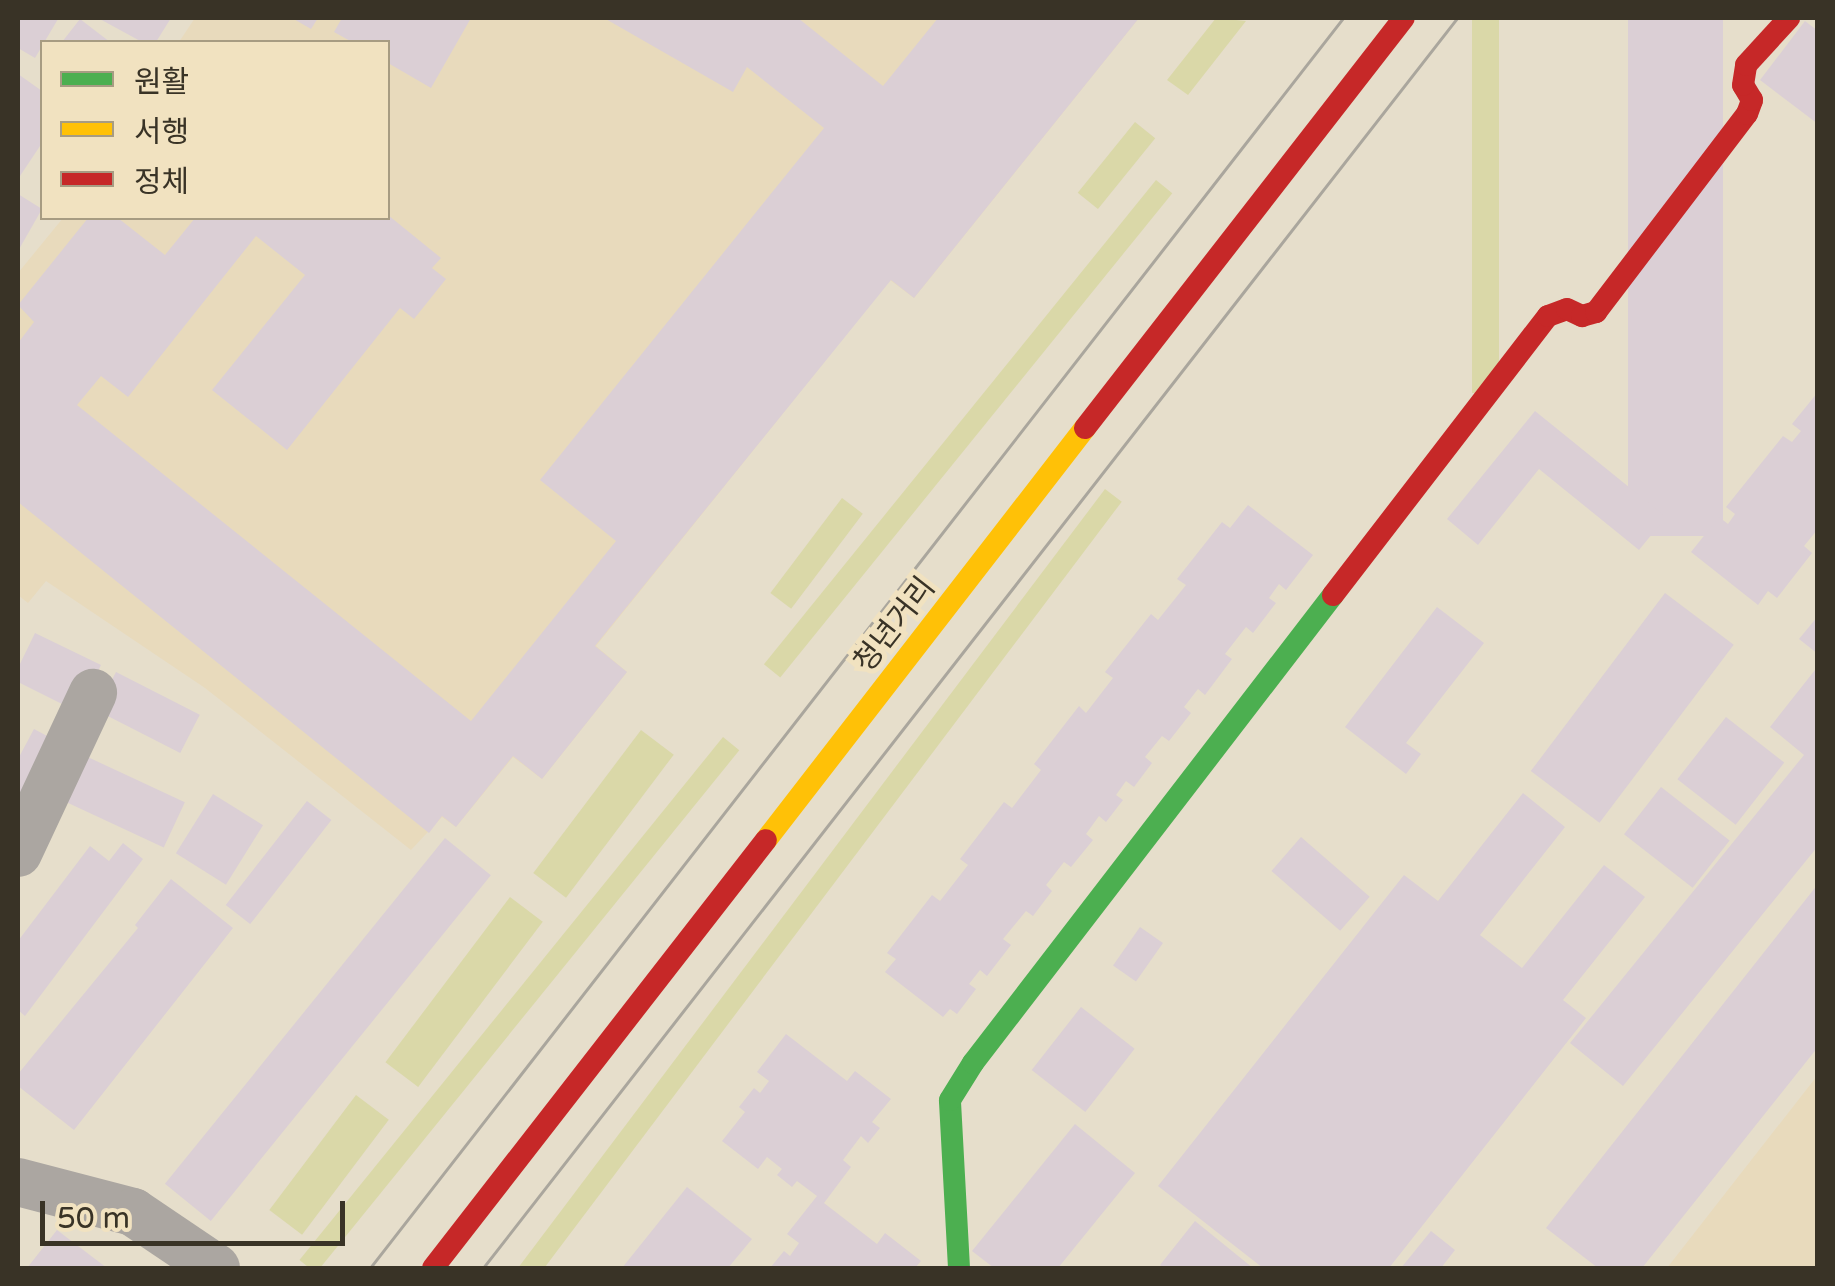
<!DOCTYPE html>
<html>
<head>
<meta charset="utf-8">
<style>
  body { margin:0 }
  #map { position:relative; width:1835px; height:1286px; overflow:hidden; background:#e6decb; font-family:"Varela Round","Noto Sans KR",sans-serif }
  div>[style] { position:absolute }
  .built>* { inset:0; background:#e8dabc }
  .green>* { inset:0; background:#dad8a8; transform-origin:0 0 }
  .building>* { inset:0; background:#dbcfd5; transform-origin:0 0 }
  .street>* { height:48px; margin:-24px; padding:0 24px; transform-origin:24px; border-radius:24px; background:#aba6a1 }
  .fast>* { height:22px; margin:-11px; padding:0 11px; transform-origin:11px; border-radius:11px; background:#4caf50 }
  .slow>* { height:22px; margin:-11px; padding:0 11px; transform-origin:11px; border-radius:11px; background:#ffc107 }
  .jam>* { height:22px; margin:-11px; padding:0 11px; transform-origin:11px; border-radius:11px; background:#c62828 }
  .tram>* { height:2.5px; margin:-1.25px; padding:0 1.25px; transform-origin:1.25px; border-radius:1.25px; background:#aaa69d }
  span { translate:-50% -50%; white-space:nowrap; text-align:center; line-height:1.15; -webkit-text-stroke:10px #f1e2c0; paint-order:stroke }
  .street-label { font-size:30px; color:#393326 }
  .frame { position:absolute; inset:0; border:20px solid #393326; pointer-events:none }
  .legend { position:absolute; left:40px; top:40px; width:350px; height:180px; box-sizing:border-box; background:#f1e2c0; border:2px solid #a79c82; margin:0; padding:12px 18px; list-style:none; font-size:30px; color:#393326 }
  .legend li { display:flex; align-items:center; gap:20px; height:50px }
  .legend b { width:50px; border:2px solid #a79c82 }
  .scale { position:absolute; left:40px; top:1201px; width:305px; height:45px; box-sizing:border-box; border:5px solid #393326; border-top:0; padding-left:12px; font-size:30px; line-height:35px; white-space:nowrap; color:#393326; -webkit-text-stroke:8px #f1e2c0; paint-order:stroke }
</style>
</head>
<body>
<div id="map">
  <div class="built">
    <div style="clip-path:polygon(195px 18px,1139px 18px,914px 298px,890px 280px,596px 646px,627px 672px,542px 779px,513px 757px,456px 827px,442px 817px,411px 850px,205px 688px,46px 581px,28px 603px,18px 595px,18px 273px,63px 218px,388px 218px,388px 42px,179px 42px)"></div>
    <div style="clip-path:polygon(1817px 1076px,1817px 1268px,1667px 1268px)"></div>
  </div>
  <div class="green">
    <div style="clip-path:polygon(1216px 18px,1246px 21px,1188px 95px,1167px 80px)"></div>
    <div style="left:1472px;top:18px;width:27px;height:375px"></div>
    <div style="left:1135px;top:122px;width:26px;height:91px;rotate:39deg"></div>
    <div style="left:1156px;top:180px;width:21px;height:623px;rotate:39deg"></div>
    <div style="left:1105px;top:489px;width:21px;height:987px;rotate:37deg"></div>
    <div style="left:842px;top:498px;width:26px;height:119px;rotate:37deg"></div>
    <div style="left:641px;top:730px;width:41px;height:179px;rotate:37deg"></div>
    <div style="left:723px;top:737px;width:21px;height:673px;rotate:39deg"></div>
    <div style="left:510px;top:897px;width:41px;height:207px;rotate:37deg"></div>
    <div style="left:356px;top:1095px;width:41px;height:144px;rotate:37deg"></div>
  </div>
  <div class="building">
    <div style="clip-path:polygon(18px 18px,58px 19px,35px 58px,18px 48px)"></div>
    <div style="clip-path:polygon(98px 18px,171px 18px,156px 42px,142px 42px)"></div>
    <div style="clip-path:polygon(292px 18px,318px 18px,311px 29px)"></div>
    <div style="clip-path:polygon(342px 18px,471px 18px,431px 88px,388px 63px,388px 42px,352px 42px,334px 32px)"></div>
    <div style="clip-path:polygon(604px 18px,798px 18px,883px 86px,938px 18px,1139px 18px,914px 298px,891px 280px,595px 646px,627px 672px,542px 779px,513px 756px,456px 827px,442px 816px,429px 833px,18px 502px,18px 343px,34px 322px,18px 305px,88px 218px,118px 218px,165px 255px,195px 218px,388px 215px,441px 258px,432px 268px,446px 279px,414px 319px,400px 308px,287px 450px,212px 390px,305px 275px,256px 236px,128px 397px,101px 376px,77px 405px,471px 721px,616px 541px,540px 480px,824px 128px,747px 67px,733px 92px)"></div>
    <div style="left:1628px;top:18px;width:95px;height:518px"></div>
    <div style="clip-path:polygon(80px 19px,110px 42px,62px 42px)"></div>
    <div style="clip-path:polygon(1805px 21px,1818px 31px,1818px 124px,1760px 80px)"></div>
    <div style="clip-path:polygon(18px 74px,42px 91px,42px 143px,18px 179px)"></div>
    <div style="clip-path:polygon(18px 194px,42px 209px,18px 251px)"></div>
    <div style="clip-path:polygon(1818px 392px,1818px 529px,1804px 546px,1812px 553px,1777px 598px,1768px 591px,1758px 605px,1691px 552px,1719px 517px,1728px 524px,1735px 514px,1726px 507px,1783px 436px,1792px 442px,1801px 431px,1792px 424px)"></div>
    <div style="clip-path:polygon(1535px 411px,1666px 517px,1639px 550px,1539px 469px,1478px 545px,1447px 519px)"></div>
    <div style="clip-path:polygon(1248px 505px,1313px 555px,1286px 590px,1279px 584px,1269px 598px,1276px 603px,1253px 633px,1246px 627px,1225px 654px,1232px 659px,1205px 695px,1198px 689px,1184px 707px,1191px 713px,1169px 741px,1162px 736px,1145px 757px,1152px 763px,1134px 787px,1126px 781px,1116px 795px,1123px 800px,1106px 822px,1099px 816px,1086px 834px,1093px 840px,1071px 867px,1064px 862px,1046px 885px,1052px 891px,1033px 916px,1026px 911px,1003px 939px,1011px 945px,987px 976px,980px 970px,969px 984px,976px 989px,957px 1014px,950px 1009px,943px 1017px,885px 972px,896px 959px,887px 953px,932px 895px,940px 901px,968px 865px,960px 859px,1004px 802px,1012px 808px,1041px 770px,1034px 764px,1079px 706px,1086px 713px,1113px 678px,1105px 672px,1151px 614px,1158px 620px,1186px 585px,1177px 579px,1222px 522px,1230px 528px)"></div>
    <div style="left:1665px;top:593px;width:86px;height:223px;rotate:37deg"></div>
    <div style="clip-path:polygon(1437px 607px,1484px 643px,1406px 743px,1421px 754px,1406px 774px,1345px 727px)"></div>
    <div style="clip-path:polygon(1818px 616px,1818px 654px,1799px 639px)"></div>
    <div style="clip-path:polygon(35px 633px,101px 665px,78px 712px,18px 682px,18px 668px)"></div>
    <div style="clip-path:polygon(1815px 670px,1818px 846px,1623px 1086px,1570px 1043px,1804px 755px,1770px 727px)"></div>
    <div style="left:116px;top:672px;width:94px;height:43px;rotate:27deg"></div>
    <div style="left:1726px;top:717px;width:74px;height:79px;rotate:38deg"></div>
    <div style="clip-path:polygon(34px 729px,64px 745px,18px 805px,18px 759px)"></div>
    <div style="left:77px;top:752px;width:119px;height:50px;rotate:25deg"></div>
    <div style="left:1661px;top:787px;width:87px;height:60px;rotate:38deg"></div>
    <div style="clip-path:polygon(1523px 793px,1565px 827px,1480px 935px,1522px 968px,1604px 865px,1645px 897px,1563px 1000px,1586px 1018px,1389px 1268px,1263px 1268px,1158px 1186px,1404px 875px,1438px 901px)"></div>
    <div style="left:213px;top:794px;width:59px;height:70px;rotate:32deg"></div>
    <div style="left:307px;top:801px;width:31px;height:132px;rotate:38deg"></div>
    <div style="left:1301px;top:837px;width:91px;height:45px;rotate:41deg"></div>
    <div style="left:445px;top:838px;width:59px;height:445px;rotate:39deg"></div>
    <div style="clip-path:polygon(123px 843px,143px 859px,25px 1016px,18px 1010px,18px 941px,90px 846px,109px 861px)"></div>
    <div style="clip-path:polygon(171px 879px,233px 928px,74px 1130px,18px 1086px,18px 1074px,138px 928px,135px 925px)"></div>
    <div style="clip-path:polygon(1818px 884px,1818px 1047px,1642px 1268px,1598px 1268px,1546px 1228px)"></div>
    <div style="left:1140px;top:927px;width:28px;height:47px;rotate:35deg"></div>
    <div style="left:1081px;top:1007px;width:68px;height:80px;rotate:38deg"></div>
    <div style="clip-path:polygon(786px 1034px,847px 1081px,855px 1071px,891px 1099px,872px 1122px,880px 1128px,868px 1143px,861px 1136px,843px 1160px,851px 1167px,824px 1203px,877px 1244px,885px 1233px,921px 1261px,915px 1268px,770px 1268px,784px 1251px,790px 1256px,799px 1243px,787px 1234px,817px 1196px,797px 1181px,792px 1187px,777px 1175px,782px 1169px,767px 1157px,758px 1169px,722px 1141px,745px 1112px,739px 1107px,754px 1088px,760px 1093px,769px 1081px,757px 1072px)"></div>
    <div style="clip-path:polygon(1075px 1124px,1135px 1173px,1058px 1268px,994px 1268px,972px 1251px)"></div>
    <div style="clip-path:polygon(687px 1187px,752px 1239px,728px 1268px,622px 1268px)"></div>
    <div style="clip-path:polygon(1195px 1221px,1253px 1268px,1164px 1268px,1160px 1265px)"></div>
    <div style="clip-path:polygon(57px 1230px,107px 1268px,27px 1268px)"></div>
    <div style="clip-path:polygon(1431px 1231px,1455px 1250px,1441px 1268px,1401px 1268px)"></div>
  </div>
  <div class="street">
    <div style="left:18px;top:853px;width:177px;rotate:-64.9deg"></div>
    <div style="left:18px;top:1182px;width:119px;rotate:14.6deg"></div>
    <div style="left:133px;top:1212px;width:100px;rotate:34deg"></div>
  </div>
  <div class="fast">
    <div style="left:959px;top:1268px;width:168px;rotate:-93.1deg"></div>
    <div style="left:950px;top:1100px;width:44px;rotate:-58.1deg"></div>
    <div style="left:973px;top:1063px;width:590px;rotate:-52.43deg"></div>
  </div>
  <div class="slow">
    <div style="left:766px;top:840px;width:521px;rotate:-52.25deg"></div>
  </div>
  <div class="jam">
    <div style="left:1085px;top:428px;width:519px;rotate:-52.12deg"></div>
    <div style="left:1333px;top:595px;width:352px;rotate:-52.4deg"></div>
    <div style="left:1548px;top:316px;width:20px;rotate:-20deg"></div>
    <div style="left:1567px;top:309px;width:17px;rotate:25deg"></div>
    <div style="left:1582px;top:316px;width:15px;rotate:-16deg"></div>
    <div style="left:1596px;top:312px;width:249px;rotate:-52.7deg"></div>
    <div style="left:1747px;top:114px;width:15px;rotate:-70deg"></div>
    <div style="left:1752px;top:100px;width:17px;rotate:-121deg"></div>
    <div style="left:1743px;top:85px;width:20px;rotate:-81deg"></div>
    <div style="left:1746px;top:65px;width:64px;rotate:-47.5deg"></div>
    <div style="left:433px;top:1268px;width:542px;rotate:-52.12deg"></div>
  </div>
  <div class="tram">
    <div style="left:370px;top:1268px;width:1584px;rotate:-52.1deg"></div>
    <div style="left:483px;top:1268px;width:1585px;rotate:-52.07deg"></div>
  </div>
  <div class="street-label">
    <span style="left:895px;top:625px;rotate:-52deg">청년거리</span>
  </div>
  <div class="frame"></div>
  <ul class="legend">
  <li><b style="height:12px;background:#4caf50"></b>원활</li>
  <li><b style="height:12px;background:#ffc107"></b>서행</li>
  <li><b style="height:12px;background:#c62828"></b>정체</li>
  </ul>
  <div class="scale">50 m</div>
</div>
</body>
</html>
